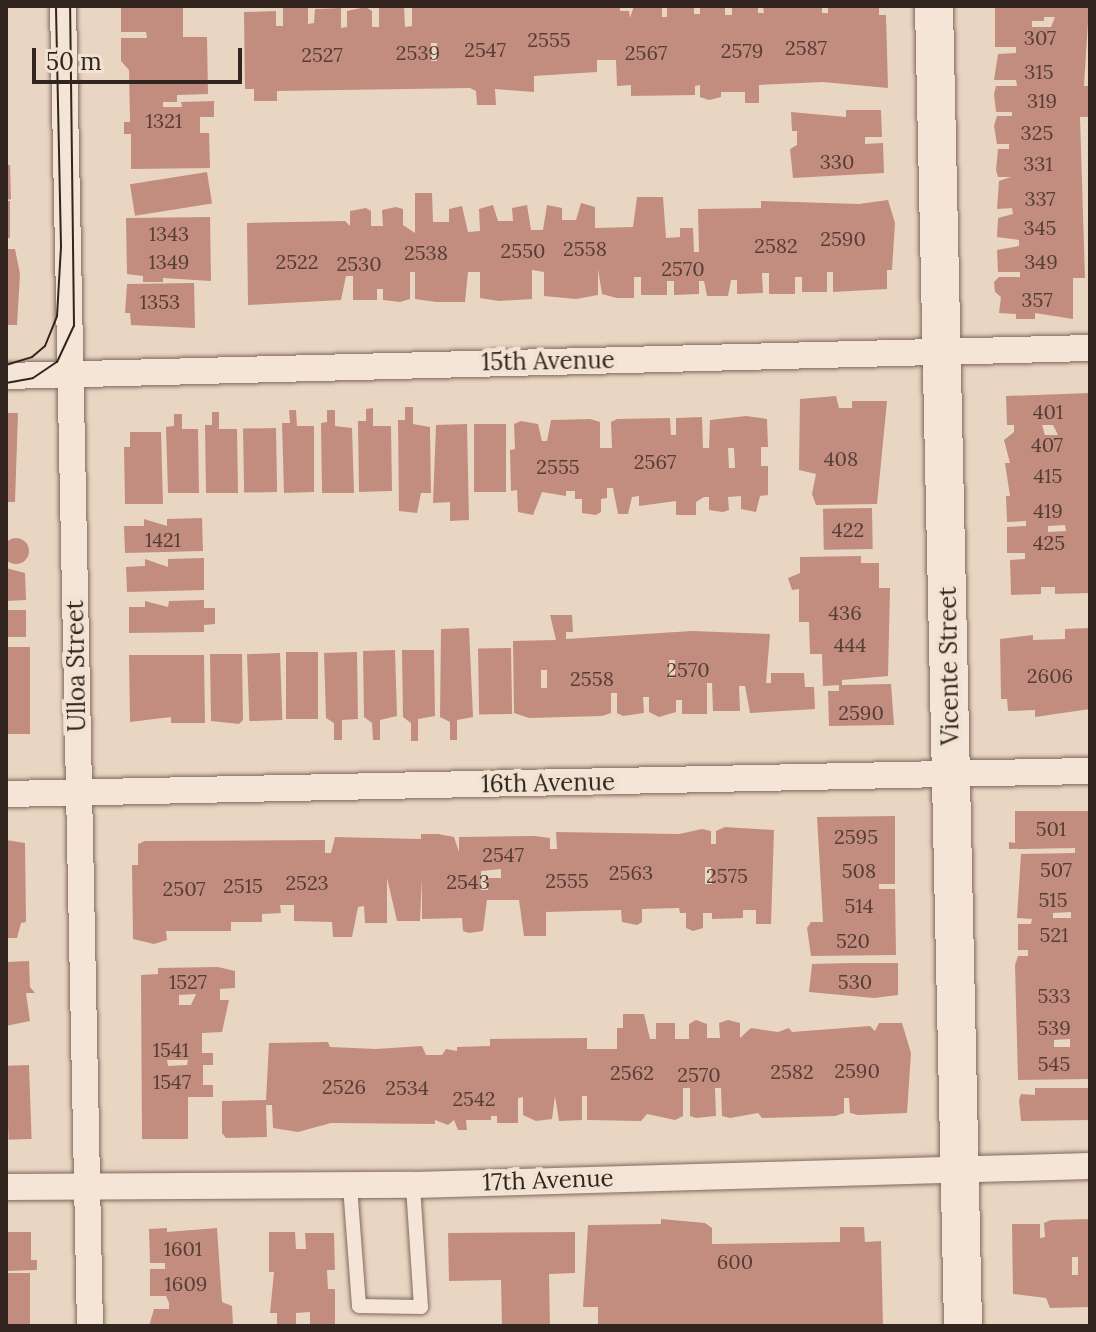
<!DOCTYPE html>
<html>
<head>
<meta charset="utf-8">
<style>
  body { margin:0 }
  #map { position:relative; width:1096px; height:1332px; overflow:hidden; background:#e8d6c3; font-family:Lora,serif }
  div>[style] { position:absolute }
  .building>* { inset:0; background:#c28d7e; transform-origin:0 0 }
  .round { border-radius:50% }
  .roads { filter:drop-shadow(0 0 2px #81695c) drop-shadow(0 0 2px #81695c) }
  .lane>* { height:14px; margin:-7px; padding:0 7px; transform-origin:7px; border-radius:7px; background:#f4e5d6 }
  .street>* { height:26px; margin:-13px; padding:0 13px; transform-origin:13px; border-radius:13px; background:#f4e5d6 }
  .secondary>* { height:38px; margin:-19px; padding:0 19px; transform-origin:19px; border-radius:19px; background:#f4e5d6 }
  .tram>* { height:2px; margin:-1px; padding:0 1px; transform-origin:1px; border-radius:1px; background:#32241f }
  span { translate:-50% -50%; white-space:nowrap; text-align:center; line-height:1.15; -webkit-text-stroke:8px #f1e2d2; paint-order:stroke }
  .number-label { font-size:20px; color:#563e37 }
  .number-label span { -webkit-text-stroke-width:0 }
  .street-label { font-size:24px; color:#32241f }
  .frame { position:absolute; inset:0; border:8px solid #32241f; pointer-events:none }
  .scale { position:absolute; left:32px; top:48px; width:210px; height:36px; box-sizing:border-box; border:4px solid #32241f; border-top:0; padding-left:10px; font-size:24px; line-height:28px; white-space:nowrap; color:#32241f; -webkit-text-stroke:6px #f1e2d2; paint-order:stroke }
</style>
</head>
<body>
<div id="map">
  <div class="building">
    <div style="clip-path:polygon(121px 6px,183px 6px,183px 37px,207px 37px,208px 94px,177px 95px,177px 102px,163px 102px,163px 107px,182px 107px,181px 102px,214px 101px,214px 117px,200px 117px,200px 133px,209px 133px,210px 168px,131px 169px,131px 134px,124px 134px,124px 122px,130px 122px,129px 70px,121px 61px,121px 38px,147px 38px,146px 32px,121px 32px)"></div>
    <div style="clip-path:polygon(evenodd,379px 6px,404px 6px,405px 27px,412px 26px,412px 6px,620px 6px,620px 11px,629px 11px,630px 18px,634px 6px,662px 6px,662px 17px,667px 17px,667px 6px,694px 6px,694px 14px,700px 14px,700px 6px,725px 6px,725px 15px,732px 15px,732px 6px,758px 6px,758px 13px,764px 13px,763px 6px,822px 6px,822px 13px,828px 13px,828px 6px,879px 6px,879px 15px,886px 15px,888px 88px,823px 82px,759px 85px,759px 103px,745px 103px,745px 92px,721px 92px,721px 97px,709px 100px,700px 97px,700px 85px,695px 86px,695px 95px,631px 96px,631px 85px,617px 86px,616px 60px,597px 60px,597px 72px,534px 76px,534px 92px,495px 89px,496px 105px,477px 105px,476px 91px,470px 88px,277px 91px,277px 101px,254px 101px,254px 89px,245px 89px,244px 12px,276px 11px,276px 26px,283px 26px,283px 8px,308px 8px,308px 24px,314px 23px,315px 9px,341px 8px,341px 28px,347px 27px,347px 11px,366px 7px,372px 11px,372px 27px,379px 27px,379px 6px,431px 43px,437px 43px,437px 61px,431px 61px,431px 43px)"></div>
    <div style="clip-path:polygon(evenodd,995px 6px,1089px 6px,1084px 86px,1090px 86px,1090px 117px,1080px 117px,1085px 278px,1073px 278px,1073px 319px,1035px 313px,1035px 319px,1016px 319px,1016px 314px,999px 313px,1001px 297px,995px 292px,994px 282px,999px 277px,1020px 277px,1020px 272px,998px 272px,997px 250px,1019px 246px,1019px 240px,997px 237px,998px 218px,1013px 214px,1012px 208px,997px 209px,999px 181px,1011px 177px,998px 177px,996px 170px,998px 149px,1009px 149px,1009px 144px,997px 144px,994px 126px,997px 116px,1012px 116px,1012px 112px,996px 112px,994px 94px,996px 86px,1017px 86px,1016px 80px,994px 80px,998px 54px,1016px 53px,1016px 47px,995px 47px,995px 6px,1044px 17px,1055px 17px,1051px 27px,1032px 27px,1032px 21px,1044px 21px,1044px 17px)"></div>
    <div style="clip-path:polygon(846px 110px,881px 110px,882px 137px,865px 137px,865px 144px,883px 143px,884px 173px,793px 178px,790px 149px,797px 145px,797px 131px,792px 131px,791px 112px,846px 117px)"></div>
    <div style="clip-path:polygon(6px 165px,10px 165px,11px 199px,6px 200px)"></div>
    <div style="left:207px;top:172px;width:32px;height:78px;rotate:81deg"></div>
    <div style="clip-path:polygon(415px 193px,432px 193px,433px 222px,449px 222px,449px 209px,462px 206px,468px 232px,480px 231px,479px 209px,493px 205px,498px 221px,513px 221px,512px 208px,527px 205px,531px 230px,543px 230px,547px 205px,562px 208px,562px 220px,576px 220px,581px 203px,595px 207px,595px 228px,633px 227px,637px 197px,663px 197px,666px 238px,680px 237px,680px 228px,693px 228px,694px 252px,699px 252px,698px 209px,761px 208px,761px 201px,859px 204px,888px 200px,895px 223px,892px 270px,887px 270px,887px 289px,833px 292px,833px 272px,827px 272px,827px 292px,802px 292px,802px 277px,795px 277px,795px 294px,769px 294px,769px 273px,762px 273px,763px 293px,737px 294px,737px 280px,731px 280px,728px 296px,707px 296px,704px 281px,699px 281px,699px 294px,674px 295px,674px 281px,667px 281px,667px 295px,641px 295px,641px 277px,634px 277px,634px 298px,617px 298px,602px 294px,598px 269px,598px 295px,576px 299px,544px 296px,544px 272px,532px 270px,532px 299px,499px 301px,480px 298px,480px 272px,468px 272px,465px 302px,436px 302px,415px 299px,415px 272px,410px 272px,410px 299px,400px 302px,383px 300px,383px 289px,377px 289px,377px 300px,353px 300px,353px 276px,346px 276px,341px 300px,248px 305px,247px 223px,345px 221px,350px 226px,350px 211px,366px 208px,371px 211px,371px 226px,383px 226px,382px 210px,396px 207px,403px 209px,403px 225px,415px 233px)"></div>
    <div style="left:6px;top:201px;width:4px;height:37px"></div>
    <div style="clip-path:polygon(210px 217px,211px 281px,163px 278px,163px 282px,143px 282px,143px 276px,127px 274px,126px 218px)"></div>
    <div style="clip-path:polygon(6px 249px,15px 249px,20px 274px,17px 325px,6px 325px)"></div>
    <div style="clip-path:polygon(194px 283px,195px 328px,131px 325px,130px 313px,125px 313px,127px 284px)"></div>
    <div style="clip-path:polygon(evenodd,1090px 393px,1090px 593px,1055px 594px,1055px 587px,1041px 587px,1041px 594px,1011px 595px,1010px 560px,1025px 559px,1025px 553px,1007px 553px,1007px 527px,1026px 526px,1026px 521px,1007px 522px,1006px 496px,1010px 496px,1005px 463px,1010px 463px,1004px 440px,1014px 432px,1014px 425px,1007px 425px,1006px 396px,1090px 393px,1042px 425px,1053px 425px,1058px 435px,1045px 435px,1042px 425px,1090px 393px,1065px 525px,1066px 531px,1048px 532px,1048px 526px,1065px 525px)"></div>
    <div style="clip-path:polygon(836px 396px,839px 408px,852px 408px,852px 401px,887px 401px,877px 504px,816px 505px,812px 494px,816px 474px,799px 470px,800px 399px)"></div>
    <div style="clip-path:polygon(405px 407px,413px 407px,413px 424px,430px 427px,431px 493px,421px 493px,417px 513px,399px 511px,398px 420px,405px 420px)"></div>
    <div style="clip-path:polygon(373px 408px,373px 426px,391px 426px,392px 491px,359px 492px,358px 421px,366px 421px,366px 409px)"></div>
    <div style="clip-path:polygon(289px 410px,296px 410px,297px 426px,314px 426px,314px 492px,284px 493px,282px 423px,290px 423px)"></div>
    <div style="clip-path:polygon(327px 410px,335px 410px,335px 426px,352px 428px,354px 493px,322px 493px,321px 423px,327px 422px)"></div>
    <div style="clip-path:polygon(212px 412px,219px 412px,219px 429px,237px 429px,238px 493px,206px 493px,205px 425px,212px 425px)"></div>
    <div style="clip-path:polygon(6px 413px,18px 413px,15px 502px,6px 502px)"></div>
    <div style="clip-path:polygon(174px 414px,182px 414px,182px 429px,198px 429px,199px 493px,168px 493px,166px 427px,174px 426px)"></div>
    <div style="clip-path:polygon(evenodd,746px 416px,767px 419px,768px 447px,761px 447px,761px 466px,768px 466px,768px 495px,760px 496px,756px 512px,741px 509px,741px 496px,728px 497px,729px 510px,723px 512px,709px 510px,709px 497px,704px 497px,696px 502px,696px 515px,676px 515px,676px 501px,639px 506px,639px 496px,632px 497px,628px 514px,618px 514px,613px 488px,607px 488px,607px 498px,601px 499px,601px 512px,596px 515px,582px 513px,582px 499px,575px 499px,575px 491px,566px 491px,566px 496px,542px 492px,533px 515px,518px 512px,517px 490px,511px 491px,510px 450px,515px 449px,514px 424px,521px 421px,538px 424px,542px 441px,547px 441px,551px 420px,590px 419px,600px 422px,600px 448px,612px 448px,611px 422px,617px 419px,670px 418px,671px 435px,676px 435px,676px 418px,702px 417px,703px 448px,709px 448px,710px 420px,746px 416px,728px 448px,734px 448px,735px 468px,729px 468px,728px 448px)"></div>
    <div style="clip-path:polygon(467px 424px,469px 520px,450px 521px,450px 502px,433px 503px,436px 425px)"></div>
    <div style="left:474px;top:424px;width:32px;height:68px"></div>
    <div style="left:276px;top:428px;width:64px;height:33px;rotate:89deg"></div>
    <div style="clip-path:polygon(130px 432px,161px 432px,163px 504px,125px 504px,124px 447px,130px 447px)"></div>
    <div style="left:872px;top:508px;width:41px;height:49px;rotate:89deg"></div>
    <div style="clip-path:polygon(202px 518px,203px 551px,125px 553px,124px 526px,144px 526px,144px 519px,167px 526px,167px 519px)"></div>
    <div class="round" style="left:3px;top:538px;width:26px;height:26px"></div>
    <div style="clip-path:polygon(861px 556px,861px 563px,879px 563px,879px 588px,890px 588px,888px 676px,842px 680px,842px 685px,891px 684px,894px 725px,829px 726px,828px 691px,839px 691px,839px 685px,823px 686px,822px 654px,810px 654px,809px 622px,799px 622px,799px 589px,792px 590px,788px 578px,800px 573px,800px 557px)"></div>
    <div style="clip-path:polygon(204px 558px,204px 590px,127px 592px,126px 567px,145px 566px,145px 559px,168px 567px,168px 559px)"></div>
    <div style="clip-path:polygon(6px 568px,25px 573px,26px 600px,6px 601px)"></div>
    <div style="clip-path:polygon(204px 600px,204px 608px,215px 608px,215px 624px,204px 625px,204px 632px,129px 633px,129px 607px,145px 607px,145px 601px,168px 607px,169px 601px)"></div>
    <div style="left:6px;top:610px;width:20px;height:27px"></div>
    <div style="clip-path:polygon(evenodd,550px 615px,572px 615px,573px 632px,566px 632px,566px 639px,692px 631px,770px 634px,766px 683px,771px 683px,771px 673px,804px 673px,805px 687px,814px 687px,815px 709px,750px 713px,745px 686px,739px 686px,740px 711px,713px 711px,712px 683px,707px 683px,707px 714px,682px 714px,682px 700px,676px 700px,676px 712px,659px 717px,649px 712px,649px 697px,643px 697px,644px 713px,623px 716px,617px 713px,617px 693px,611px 693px,611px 713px,602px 716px,529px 718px,514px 713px,513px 641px,556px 640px,550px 615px,669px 660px,675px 660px,675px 677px,669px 678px,669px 660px,550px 615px,541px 670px,547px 670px,547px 688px,541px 688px,541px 670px)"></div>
    <div style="clip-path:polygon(469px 628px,473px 717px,457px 720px,457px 740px,450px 740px,450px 722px,440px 717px,441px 629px)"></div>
    <div style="clip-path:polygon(1090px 628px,1090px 709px,1035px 717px,1035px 710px,1008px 711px,1007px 699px,1001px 699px,1000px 639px,1033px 635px,1033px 640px,1065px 639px,1065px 629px)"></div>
    <div style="left:30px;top:647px;width:87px;height:24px;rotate:90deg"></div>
    <div style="left:511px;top:648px;width:66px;height:33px;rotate:89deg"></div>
    <div style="clip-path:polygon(395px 650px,397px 716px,380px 720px,380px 740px,373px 740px,372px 723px,364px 717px,363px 651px)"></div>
    <div style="clip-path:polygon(402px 650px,434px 650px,435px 716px,418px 719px,418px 741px,411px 741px,411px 723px,403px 717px)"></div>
    <div style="left:286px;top:652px;width:32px;height:67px"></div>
    <div style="clip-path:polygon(357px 652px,358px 719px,342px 720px,342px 740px,334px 740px,334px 723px,326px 718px,324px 653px)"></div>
    <div style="left:280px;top:653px;width:67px;height:33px;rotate:88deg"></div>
    <div style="clip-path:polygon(210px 654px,242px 654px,243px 720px,239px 724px,211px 721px)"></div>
    <div style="clip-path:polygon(129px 655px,204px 655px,205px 723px,171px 723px,171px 717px,130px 722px)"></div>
    <div style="clip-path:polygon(evenodd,1015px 811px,1090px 811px,1090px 1079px,1018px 1080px,1015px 965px,1018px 956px,1028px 956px,1028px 950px,1018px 950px,1018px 924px,1031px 924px,1032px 919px,1017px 918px,1021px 854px,1075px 853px,1075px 848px,1009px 849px,1009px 842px,1015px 843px,1015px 811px,1071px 912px,1071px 918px,1053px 918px,1053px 913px,1071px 912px,1015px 811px,1070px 1039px,1070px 1047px,1054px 1047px,1054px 1040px,1070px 1039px)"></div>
    <div style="clip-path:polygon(895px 816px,895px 884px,879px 884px,879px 889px,895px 889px,896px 955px,811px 956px,807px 928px,811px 922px,823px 922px,817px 817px)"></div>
    <div style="clip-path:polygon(evenodd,725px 827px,774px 830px,771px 924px,756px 924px,756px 910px,743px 910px,743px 918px,712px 919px,712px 913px,703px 913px,703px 928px,693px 931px,686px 928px,686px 913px,680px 913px,679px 908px,642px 909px,642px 922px,637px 925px,622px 922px,621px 910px,546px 912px,546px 936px,524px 936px,519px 900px,487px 900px,483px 931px,469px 933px,463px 931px,462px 918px,422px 919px,422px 877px,420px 921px,397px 921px,387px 878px,387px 923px,365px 923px,364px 906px,358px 907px,352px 937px,333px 937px,332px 922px,294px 921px,294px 905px,280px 905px,281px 913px,262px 914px,262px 922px,231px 922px,231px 931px,166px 931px,167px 940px,154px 944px,133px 939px,132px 865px,138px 865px,138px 844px,145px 841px,325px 840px,325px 853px,331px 853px,335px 837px,421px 839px,421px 834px,438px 834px,454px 837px,459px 852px,459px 837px,535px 836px,550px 838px,550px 849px,557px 849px,556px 832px,679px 834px,702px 829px,711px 831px,711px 844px,716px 844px,716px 831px,725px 827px,705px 867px,711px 867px,712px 884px,705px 884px,705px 867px,725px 827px,501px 869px,501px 878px,487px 878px,488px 890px,481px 890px,481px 871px,501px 869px)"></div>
    <div style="clip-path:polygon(6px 840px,25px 843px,26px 922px,21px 923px,17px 938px,6px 938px)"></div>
    <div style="clip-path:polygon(29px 961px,30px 987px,35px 993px,26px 993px,30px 1021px,6px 1026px,6px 962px)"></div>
    <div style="clip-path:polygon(852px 963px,898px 963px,898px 995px,874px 998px,809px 992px,812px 964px)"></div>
    <div style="clip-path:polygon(evenodd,218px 967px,235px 971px,235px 988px,220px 989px,220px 1000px,229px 1000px,222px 1032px,202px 1033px,202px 1053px,213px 1053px,213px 1065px,203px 1065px,203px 1085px,213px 1085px,213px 1097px,188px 1097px,188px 1139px,142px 1139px,141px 975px,158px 974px,158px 968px,218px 967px,196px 994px,191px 1005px,179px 1005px,179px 995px,196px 994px,218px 967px,167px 1060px,188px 1060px,187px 1065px,168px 1066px,167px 1060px)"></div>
    <div style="clip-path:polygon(623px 1014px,644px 1014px,650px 1039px,656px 1039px,656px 1023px,675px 1023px,675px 1039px,689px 1039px,689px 1024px,696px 1020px,707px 1024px,707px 1038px,720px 1038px,719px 1023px,728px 1020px,740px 1023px,740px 1038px,751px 1028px,778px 1032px,789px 1028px,792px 1032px,870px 1026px,875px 1031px,879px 1023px,902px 1023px,911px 1053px,907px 1113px,858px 1115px,850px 1113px,849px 1098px,844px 1098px,844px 1113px,835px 1116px,762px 1118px,758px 1113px,730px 1118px,722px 1116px,721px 1088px,715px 1088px,716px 1116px,696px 1118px,690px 1116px,690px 1088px,683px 1088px,683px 1116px,675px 1120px,647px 1114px,641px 1121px,587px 1120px,587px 1096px,582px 1096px,582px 1120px,559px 1121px,555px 1096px,552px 1119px,536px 1121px,523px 1115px,523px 1097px,518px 1098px,518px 1123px,497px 1123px,497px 1116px,491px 1116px,491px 1120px,466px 1120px,467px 1130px,458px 1130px,454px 1120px,448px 1125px,435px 1120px,435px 1124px,331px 1123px,298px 1132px,273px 1128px,272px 1105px,266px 1105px,267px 1137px,226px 1138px,222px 1133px,222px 1101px,266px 1100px,269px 1043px,328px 1042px,330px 1047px,376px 1049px,422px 1046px,426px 1055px,442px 1055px,446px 1049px,457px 1051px,457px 1047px,490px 1046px,490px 1039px,587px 1038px,587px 1049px,617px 1049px,617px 1028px,623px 1028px)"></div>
    <div style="left:29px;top:1065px;width:74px;height:23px;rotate:88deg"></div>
    <div style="clip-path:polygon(1035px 1088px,1090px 1088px,1090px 1120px,1021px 1121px,1019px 1100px,1021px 1094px,1035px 1095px)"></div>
    <div style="clip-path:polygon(661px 1219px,705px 1223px,712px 1228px,712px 1244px,840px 1242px,840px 1227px,864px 1227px,865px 1242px,881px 1241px,883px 1326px,598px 1326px,598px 1307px,583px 1307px,588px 1225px,661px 1224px)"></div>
    <div style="clip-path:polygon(evenodd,1090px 1219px,1090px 1307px,1050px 1308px,1046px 1298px,1013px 1294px,1012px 1224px,1040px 1224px,1040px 1238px,1045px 1237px,1044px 1223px,1051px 1220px,1090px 1219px,1072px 1257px,1078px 1257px,1078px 1275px,1072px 1275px,1072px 1257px)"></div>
    <div style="clip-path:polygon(167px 1228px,167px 1232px,217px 1228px,222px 1302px,232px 1306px,233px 1326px,149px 1326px,154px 1309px,169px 1309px,169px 1303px,166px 1296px,150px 1296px,150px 1269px,165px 1269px,165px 1263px,150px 1263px,149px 1229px)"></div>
    <div style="clip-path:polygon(6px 1232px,31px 1232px,31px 1260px,37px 1260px,37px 1270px,6px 1271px)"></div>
    <div style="clip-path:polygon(269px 1232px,295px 1232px,296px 1249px,306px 1249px,305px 1233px,334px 1233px,335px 1270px,327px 1270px,328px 1289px,335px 1289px,335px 1326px,310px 1326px,310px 1312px,296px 1313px,296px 1326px,277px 1326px,277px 1313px,270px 1313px,274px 1272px,269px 1272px)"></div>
    <div style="clip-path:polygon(575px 1232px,575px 1273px,549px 1274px,550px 1326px,502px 1326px,501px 1280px,449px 1281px,448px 1233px)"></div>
    <div style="left:6px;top:1273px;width:24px;height:53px"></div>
  </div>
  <div class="roads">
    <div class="lane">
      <div style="left:350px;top:1186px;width:120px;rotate:85.7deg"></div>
      <div style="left:359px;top:1306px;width:62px;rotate:0.9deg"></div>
      <div style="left:421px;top:1307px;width:122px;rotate:-93.8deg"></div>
    </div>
    <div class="street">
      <div style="left:63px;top:6px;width:1320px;rotate:88.83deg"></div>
      <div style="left:6px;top:376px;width:1084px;rotate:-1.48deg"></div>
      <div style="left:6px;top:794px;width:1084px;rotate:-1.22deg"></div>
      <div style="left:6px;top:1187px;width:407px;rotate:-0.3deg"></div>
      <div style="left:413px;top:1185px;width:677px;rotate:-1.61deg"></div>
    </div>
    <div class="secondary">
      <div style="left:934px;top:6px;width:1320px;rotate:88.74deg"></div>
    </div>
  </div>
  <div class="tram">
    <div style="left:6px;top:365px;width:27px;rotate:-17deg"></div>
    <div style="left:32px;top:357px;width:17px;rotate:-40deg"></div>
    <div style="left:45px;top:346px;width:32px;rotate:-68deg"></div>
    <div style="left:57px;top:316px;width:69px;rotate:-86.7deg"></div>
    <div style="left:61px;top:247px;width:241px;rotate:-91.2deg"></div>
    <div style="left:6px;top:383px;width:27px;rotate:-10deg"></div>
    <div style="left:33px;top:378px;width:29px;rotate:-34deg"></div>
    <div style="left:57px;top:362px;width:40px;rotate:-65deg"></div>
    <div style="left:74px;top:326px;width:320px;rotate:-90.7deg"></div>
  </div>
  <div class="number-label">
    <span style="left:1040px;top:37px">307</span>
    <span style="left:549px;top:39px">2555</span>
    <span style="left:806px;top:47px">2587</span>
    <span style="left:485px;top:49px">2547</span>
    <span style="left:742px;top:50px">2579</span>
    <span style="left:418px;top:52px">2539</span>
    <span style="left:646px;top:52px">2567</span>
    <span style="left:322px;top:54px">2527</span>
    <span style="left:1039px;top:71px">315</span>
    <span style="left:1042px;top:100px">319</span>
    <span style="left:164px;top:120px">1321</span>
    <span style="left:1037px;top:132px">325</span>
    <span style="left:837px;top:161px">330</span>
    <span style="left:1038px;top:163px">331</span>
    <span style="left:1040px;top:198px">337</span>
    <span style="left:1040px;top:227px">345</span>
    <span style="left:169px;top:233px">1343</span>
    <span style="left:843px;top:238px">2590</span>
    <span style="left:776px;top:245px">2582</span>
    <span style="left:585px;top:248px">2558</span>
    <span style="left:523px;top:250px">2550</span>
    <span style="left:426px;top:252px">2538</span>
    <span style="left:169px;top:261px">1349</span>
    <span style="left:297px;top:261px">2522</span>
    <span style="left:1041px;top:261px">349</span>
    <span style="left:359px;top:263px">2530</span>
    <span style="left:683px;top:268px">2570</span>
    <span style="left:1037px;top:299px">357</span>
    <span style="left:160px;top:301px">1353</span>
    <span style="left:1048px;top:411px">401</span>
    <span style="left:1047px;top:444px">407</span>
    <span style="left:841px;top:458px">408</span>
    <span style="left:655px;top:461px">2567</span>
    <span style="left:558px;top:466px">2555</span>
    <span style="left:1048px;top:475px">415</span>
    <span style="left:1048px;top:510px">419</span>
    <span style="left:848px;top:529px">422</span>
    <span style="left:163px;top:539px">1421</span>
    <span style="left:1049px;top:542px">425</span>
    <span style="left:845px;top:612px">436</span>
    <span style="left:850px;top:644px">444</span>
    <span style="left:688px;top:669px">2570</span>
    <span style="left:1050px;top:675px">2606</span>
    <span style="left:592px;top:678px">2558</span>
    <span style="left:861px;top:712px">2590</span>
    <span style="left:1051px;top:828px">501</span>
    <span style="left:856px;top:836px">2595</span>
    <span style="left:503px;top:854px">2547</span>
    <span style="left:1056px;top:869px">507</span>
    <span style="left:859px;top:870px">508</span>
    <span style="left:631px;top:872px">2563</span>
    <span style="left:727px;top:875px">2575</span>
    <span style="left:567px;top:880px">2555</span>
    <span style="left:468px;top:881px">2543</span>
    <span style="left:307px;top:882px">2523</span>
    <span style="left:243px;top:885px">2515</span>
    <span style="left:184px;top:888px">2507</span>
    <span style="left:1053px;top:899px">515</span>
    <span style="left:859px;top:905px">514</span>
    <span style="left:1054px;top:934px">521</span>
    <span style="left:853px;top:940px">520</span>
    <span style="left:188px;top:981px">1527</span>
    <span style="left:855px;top:981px">530</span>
    <span style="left:1054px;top:995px">533</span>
    <span style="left:1054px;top:1027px">539</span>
    <span style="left:171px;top:1049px">1541</span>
    <span style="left:1054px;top:1063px">545</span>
    <span style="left:857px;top:1070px">2590</span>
    <span style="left:792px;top:1071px">2582</span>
    <span style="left:632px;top:1072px">2562</span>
    <span style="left:699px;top:1074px">2570</span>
    <span style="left:172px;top:1081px">1547</span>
    <span style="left:344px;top:1086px">2526</span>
    <span style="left:407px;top:1087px">2534</span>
    <span style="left:474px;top:1098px">2542</span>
    <span style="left:183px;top:1248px">1601</span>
    <span style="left:735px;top:1261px">600</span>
    <span style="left:186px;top:1283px">1609</span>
  </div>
  <div class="street-label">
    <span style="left:548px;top:361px;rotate:-1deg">15th Avenue</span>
    <span style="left:76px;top:666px;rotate:-91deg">Ulloa Street</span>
    <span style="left:949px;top:666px;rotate:-91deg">Vicente Street</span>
    <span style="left:548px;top:783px;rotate:-1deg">16th Avenue</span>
    <span style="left:548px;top:1180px;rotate:-2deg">17th Avenue</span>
  </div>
  <div class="frame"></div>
  <div class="scale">50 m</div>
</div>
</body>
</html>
